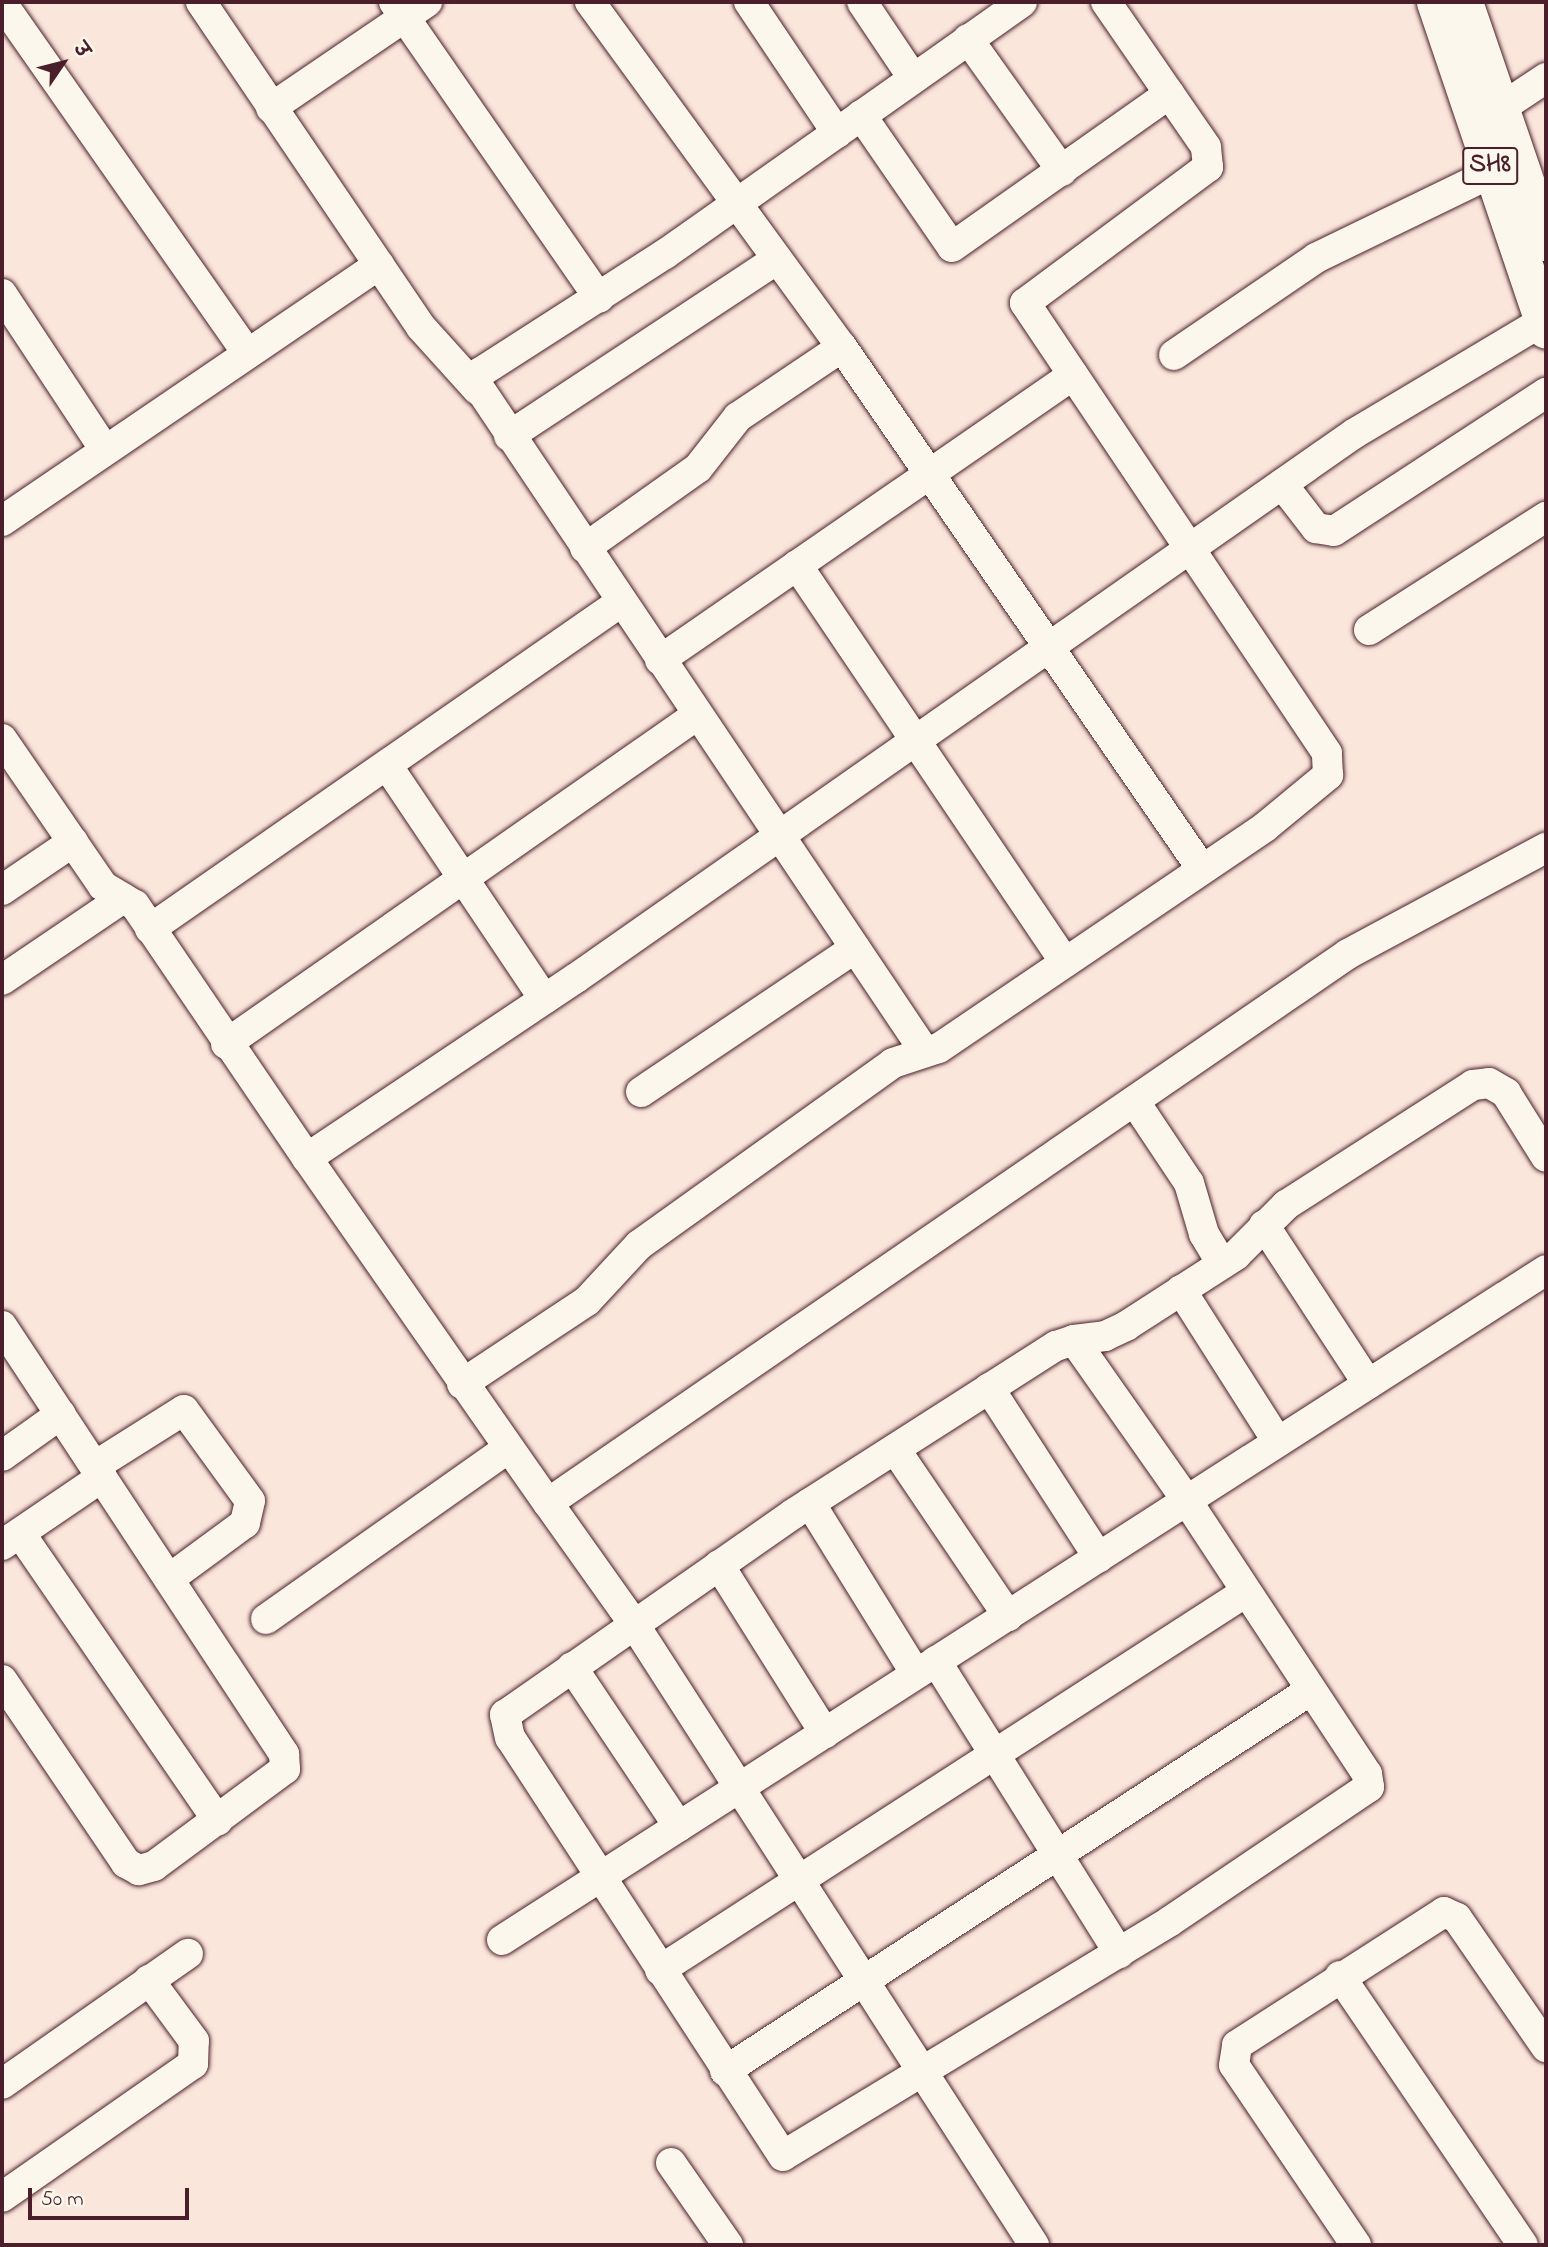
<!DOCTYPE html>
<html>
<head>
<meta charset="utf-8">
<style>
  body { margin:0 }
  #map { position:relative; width:1548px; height:2247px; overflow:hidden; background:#fbe6db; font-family:"Indie Flower","Playpen Sans Deva",sans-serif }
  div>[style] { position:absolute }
  .roads { filter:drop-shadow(0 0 2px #4a1f2b) drop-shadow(0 0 2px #4a1f2b) }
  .minor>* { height:30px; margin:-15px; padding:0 15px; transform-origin:15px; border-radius:15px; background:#fbf7ec }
  .major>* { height:37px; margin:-18.5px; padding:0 18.5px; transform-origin:18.5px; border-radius:18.5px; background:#fbf7ec }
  span { translate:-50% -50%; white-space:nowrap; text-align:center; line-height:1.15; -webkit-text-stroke:5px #fbf7ec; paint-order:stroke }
  .shield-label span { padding:2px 5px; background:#fbf7ec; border:2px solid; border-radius:5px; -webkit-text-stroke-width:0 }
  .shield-label { font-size:26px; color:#4a1f2b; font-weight:700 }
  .frame { position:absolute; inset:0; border:4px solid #4a1f2b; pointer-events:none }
  .north { position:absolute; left:28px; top:28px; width:70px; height:70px; -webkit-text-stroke:5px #fbf7ec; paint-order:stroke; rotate:55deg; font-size:19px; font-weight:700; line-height:28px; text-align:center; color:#4a1f2b }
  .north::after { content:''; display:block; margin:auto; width:24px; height:32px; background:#4a1f2b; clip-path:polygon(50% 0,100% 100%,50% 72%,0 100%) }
  .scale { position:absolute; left:28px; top:2188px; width:161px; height:32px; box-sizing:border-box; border:4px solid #4a1f2b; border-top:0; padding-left:9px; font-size:21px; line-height:24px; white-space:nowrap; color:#4a1f2b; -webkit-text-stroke:5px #fbf7ec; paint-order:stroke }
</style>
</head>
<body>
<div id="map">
  <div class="roads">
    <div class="minor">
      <div style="left:201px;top:2px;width:392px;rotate:55.9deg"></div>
      <div style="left:421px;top:327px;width:85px;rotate:47.9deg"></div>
      <div style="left:394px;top:2px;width:360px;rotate:55.3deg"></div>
      <div style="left:590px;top:2px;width:427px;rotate:53.9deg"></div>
      <div style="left:842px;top:347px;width:634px;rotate:55.41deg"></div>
      <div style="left:749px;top:2px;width:158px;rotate:56.1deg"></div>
      <div style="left:862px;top:2px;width:92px;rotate:56.1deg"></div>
      <div style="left:2px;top:3px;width:426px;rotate:55deg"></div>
      <div style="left:968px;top:39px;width:162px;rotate:54.5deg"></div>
      <div style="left:271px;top:108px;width:189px;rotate:-34.2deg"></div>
      <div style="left:1501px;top:108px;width:54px;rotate:-33.7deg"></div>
      <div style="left:861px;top:115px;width:160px;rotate:55.4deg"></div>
      <div style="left:952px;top:247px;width:266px;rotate:-35.2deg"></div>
      <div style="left:2px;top:294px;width:187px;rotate:56.6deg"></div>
      <div style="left:1543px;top:321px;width:219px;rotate:149.2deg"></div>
      <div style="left:1355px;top:433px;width:951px;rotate:145.02deg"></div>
      <div style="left:576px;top:978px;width:324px;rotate:146.2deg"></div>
      <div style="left:307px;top:1158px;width:421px;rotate:55.1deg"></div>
      <div style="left:548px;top:1503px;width:970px;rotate:-34.46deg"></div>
      <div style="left:1348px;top:954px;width:225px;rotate:-28.2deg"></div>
      <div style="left:1174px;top:355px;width:172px;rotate:-34.3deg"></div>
      <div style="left:1316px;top:258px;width:197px;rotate:-25.9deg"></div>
      <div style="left:509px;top:436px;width:321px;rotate:-33.4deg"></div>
      <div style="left:1282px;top:484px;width:56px;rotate:52.3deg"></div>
      <div style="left:1316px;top:528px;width:18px;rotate:9deg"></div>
      <div style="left:1334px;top:531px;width:253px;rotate:-33.1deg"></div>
      <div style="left:2px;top:521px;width:456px;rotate:-34.2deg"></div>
      <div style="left:585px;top:548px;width:138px;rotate:-35.3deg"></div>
      <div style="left:698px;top:468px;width:65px;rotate:-51.9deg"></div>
      <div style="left:738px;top:417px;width:125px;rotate:-33.9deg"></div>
      <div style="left:797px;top:565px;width:479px;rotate:56deg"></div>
      <div style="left:1369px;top:630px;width:210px;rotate:-32.6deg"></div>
      <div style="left:660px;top:660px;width:502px;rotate:-34.61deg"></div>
      <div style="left:2px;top:739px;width:178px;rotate:55.5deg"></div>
      <div style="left:103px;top:886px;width:37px;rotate:31deg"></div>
      <div style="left:135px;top:905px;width:306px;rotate:55.8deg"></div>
      <div style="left:387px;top:765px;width:282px;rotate:56.1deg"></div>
      <div style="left:2px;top:890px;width:86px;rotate:-34.1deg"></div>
      <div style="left:150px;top:929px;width:573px;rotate:-34.77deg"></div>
      <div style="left:2px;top:980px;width:146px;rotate:-34.1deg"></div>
      <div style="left:226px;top:1044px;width:575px;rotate:-34.93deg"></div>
      <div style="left:925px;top:1052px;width:806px;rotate:-123.87deg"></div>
      <div style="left:476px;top:383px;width:12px;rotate:-66deg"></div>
      <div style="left:481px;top:372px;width:219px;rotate:-32.7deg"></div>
      <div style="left:665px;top:254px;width:437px;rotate:-35.2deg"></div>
      <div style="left:641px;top:1092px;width:258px;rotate:-33.9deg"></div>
      <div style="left:1135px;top:1102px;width:97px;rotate:56.3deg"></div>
      <div style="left:1189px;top:1183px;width:53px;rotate:73.6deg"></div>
      <div style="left:1204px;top:1234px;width:35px;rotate:59deg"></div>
      <div style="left:1264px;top:1225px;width:190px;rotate:56.8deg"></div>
      <div style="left:1181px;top:1290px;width:180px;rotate:57.5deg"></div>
      <div style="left:2px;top:1326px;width:513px;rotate:56.62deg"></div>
      <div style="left:284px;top:1754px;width:15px;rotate:86deg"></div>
      <div style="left:285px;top:1769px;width:163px;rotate:143.5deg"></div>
      <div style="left:154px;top:1866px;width:16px;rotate:165deg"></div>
      <div style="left:139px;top:1870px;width:15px;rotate:-152deg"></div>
      <div style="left:126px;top:1863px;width:221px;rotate:-124.1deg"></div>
      <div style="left:1074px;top:1340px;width:197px;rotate:54.9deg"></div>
      <div style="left:1187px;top:1501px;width:327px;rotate:56.6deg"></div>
      <div style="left:1367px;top:1774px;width:13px;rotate:81deg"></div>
      <div style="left:1369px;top:1787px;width:241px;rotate:146deg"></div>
      <div style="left:1169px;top:1922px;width:451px;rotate:148.8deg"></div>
      <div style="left:783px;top:2156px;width:499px;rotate:-123.1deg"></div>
      <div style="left:510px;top:1738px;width:24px;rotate:-102deg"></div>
      <div style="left:505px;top:1715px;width:351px;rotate:-34.9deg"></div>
      <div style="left:793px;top:1514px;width:312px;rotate:-32.6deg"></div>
      <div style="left:1056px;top:1346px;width:19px;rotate:-18deg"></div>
      <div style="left:1074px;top:1340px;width:31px;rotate:-7deg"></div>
      <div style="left:1105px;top:1336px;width:23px;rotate:-25deg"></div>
      <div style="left:1126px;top:1326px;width:131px;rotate:-32.8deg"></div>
      <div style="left:1236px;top:1255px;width:71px;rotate:-45deg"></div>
      <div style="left:1286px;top:1205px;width:222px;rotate:-32.7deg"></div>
      <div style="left:1473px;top:1085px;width:16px;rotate:-7deg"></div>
      <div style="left:1489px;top:1083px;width:20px;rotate:30deg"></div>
      <div style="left:1506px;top:1093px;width:75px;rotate:58deg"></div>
      <div style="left:462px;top:1384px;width:150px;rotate:-33.6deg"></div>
      <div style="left:587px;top:1301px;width:76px;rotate:-47.1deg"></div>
      <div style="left:639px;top:1245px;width:312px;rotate:-35.6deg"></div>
      <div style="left:893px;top:1063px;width:48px;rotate:-18.1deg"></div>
      <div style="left:939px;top:1048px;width:394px;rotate:-34.1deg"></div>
      <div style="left:1265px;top:827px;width:82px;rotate:-39.5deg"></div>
      <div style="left:1328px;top:775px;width:22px;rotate:-93deg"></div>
      <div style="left:1327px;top:753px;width:542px;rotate:-123.87deg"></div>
      <div style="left:1025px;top:303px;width:228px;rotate:-36.6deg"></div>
      <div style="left:1208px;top:167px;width:20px;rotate:-96deg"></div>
      <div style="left:1206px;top:147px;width:176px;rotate:-124.6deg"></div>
      <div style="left:989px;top:1388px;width:202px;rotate:57.1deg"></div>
      <div style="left:895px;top:1449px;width:202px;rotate:55.9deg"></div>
      <div style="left:2px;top:1456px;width:72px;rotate:-35.4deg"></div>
      <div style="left:95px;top:1466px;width:105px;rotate:-32.2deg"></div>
      <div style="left:184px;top:1410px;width:112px;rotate:54deg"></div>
      <div style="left:250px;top:1501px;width:23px;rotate:103deg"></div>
      <div style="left:245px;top:1523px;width:94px;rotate:143.6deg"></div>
      <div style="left:548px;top:1503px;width:148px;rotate:54.6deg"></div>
      <div style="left:634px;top:1624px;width:739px;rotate:57.21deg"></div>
      <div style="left:810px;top:1503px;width:201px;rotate:58.2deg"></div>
      <div style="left:20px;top:1533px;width:349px;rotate:55.5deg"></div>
      <div style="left:2px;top:1545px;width:121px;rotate:-34.2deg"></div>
      <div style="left:719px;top:1565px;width:199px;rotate:57.8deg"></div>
      <div style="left:266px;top:1619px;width:296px;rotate:-35.2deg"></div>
      <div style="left:936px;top:1661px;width:345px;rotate:57.9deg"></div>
      <div style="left:572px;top:1667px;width:192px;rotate:56.2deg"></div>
      <div style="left:502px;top:1940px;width:1240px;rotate:-32.69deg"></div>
      <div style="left:660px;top:1970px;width:697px;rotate:-32.82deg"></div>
      <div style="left:1340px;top:1976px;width:325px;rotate:55.8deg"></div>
      <div style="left:725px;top:2071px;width:699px;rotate:-33.03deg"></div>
      <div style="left:2px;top:2084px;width:227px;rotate:-35deg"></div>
      <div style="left:671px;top:2163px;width:100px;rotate:55.2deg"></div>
      <div style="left:2px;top:2197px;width:233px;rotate:-34.9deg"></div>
      <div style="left:193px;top:2064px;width:23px;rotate:-88deg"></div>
      <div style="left:194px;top:2041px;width:76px;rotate:-126.4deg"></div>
      <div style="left:1356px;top:2245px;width:217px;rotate:-124.1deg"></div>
      <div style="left:1234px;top:2065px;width:20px;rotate:-81deg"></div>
      <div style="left:1237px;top:2045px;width:246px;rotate:-32.7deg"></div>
      <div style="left:1444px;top:1912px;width:14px;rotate:25deg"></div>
      <div style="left:1457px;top:1918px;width:157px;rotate:55.4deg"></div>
    </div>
    <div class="major">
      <div style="left:1435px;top:2px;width:346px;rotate:71.3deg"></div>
      <div style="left:1464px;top:2px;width:254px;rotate:71.1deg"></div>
    </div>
  </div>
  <div class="shield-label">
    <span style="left:1490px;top:166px">SH8</span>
  </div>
  <div class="frame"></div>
  <div class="north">उ</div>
  <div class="scale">50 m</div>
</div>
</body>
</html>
